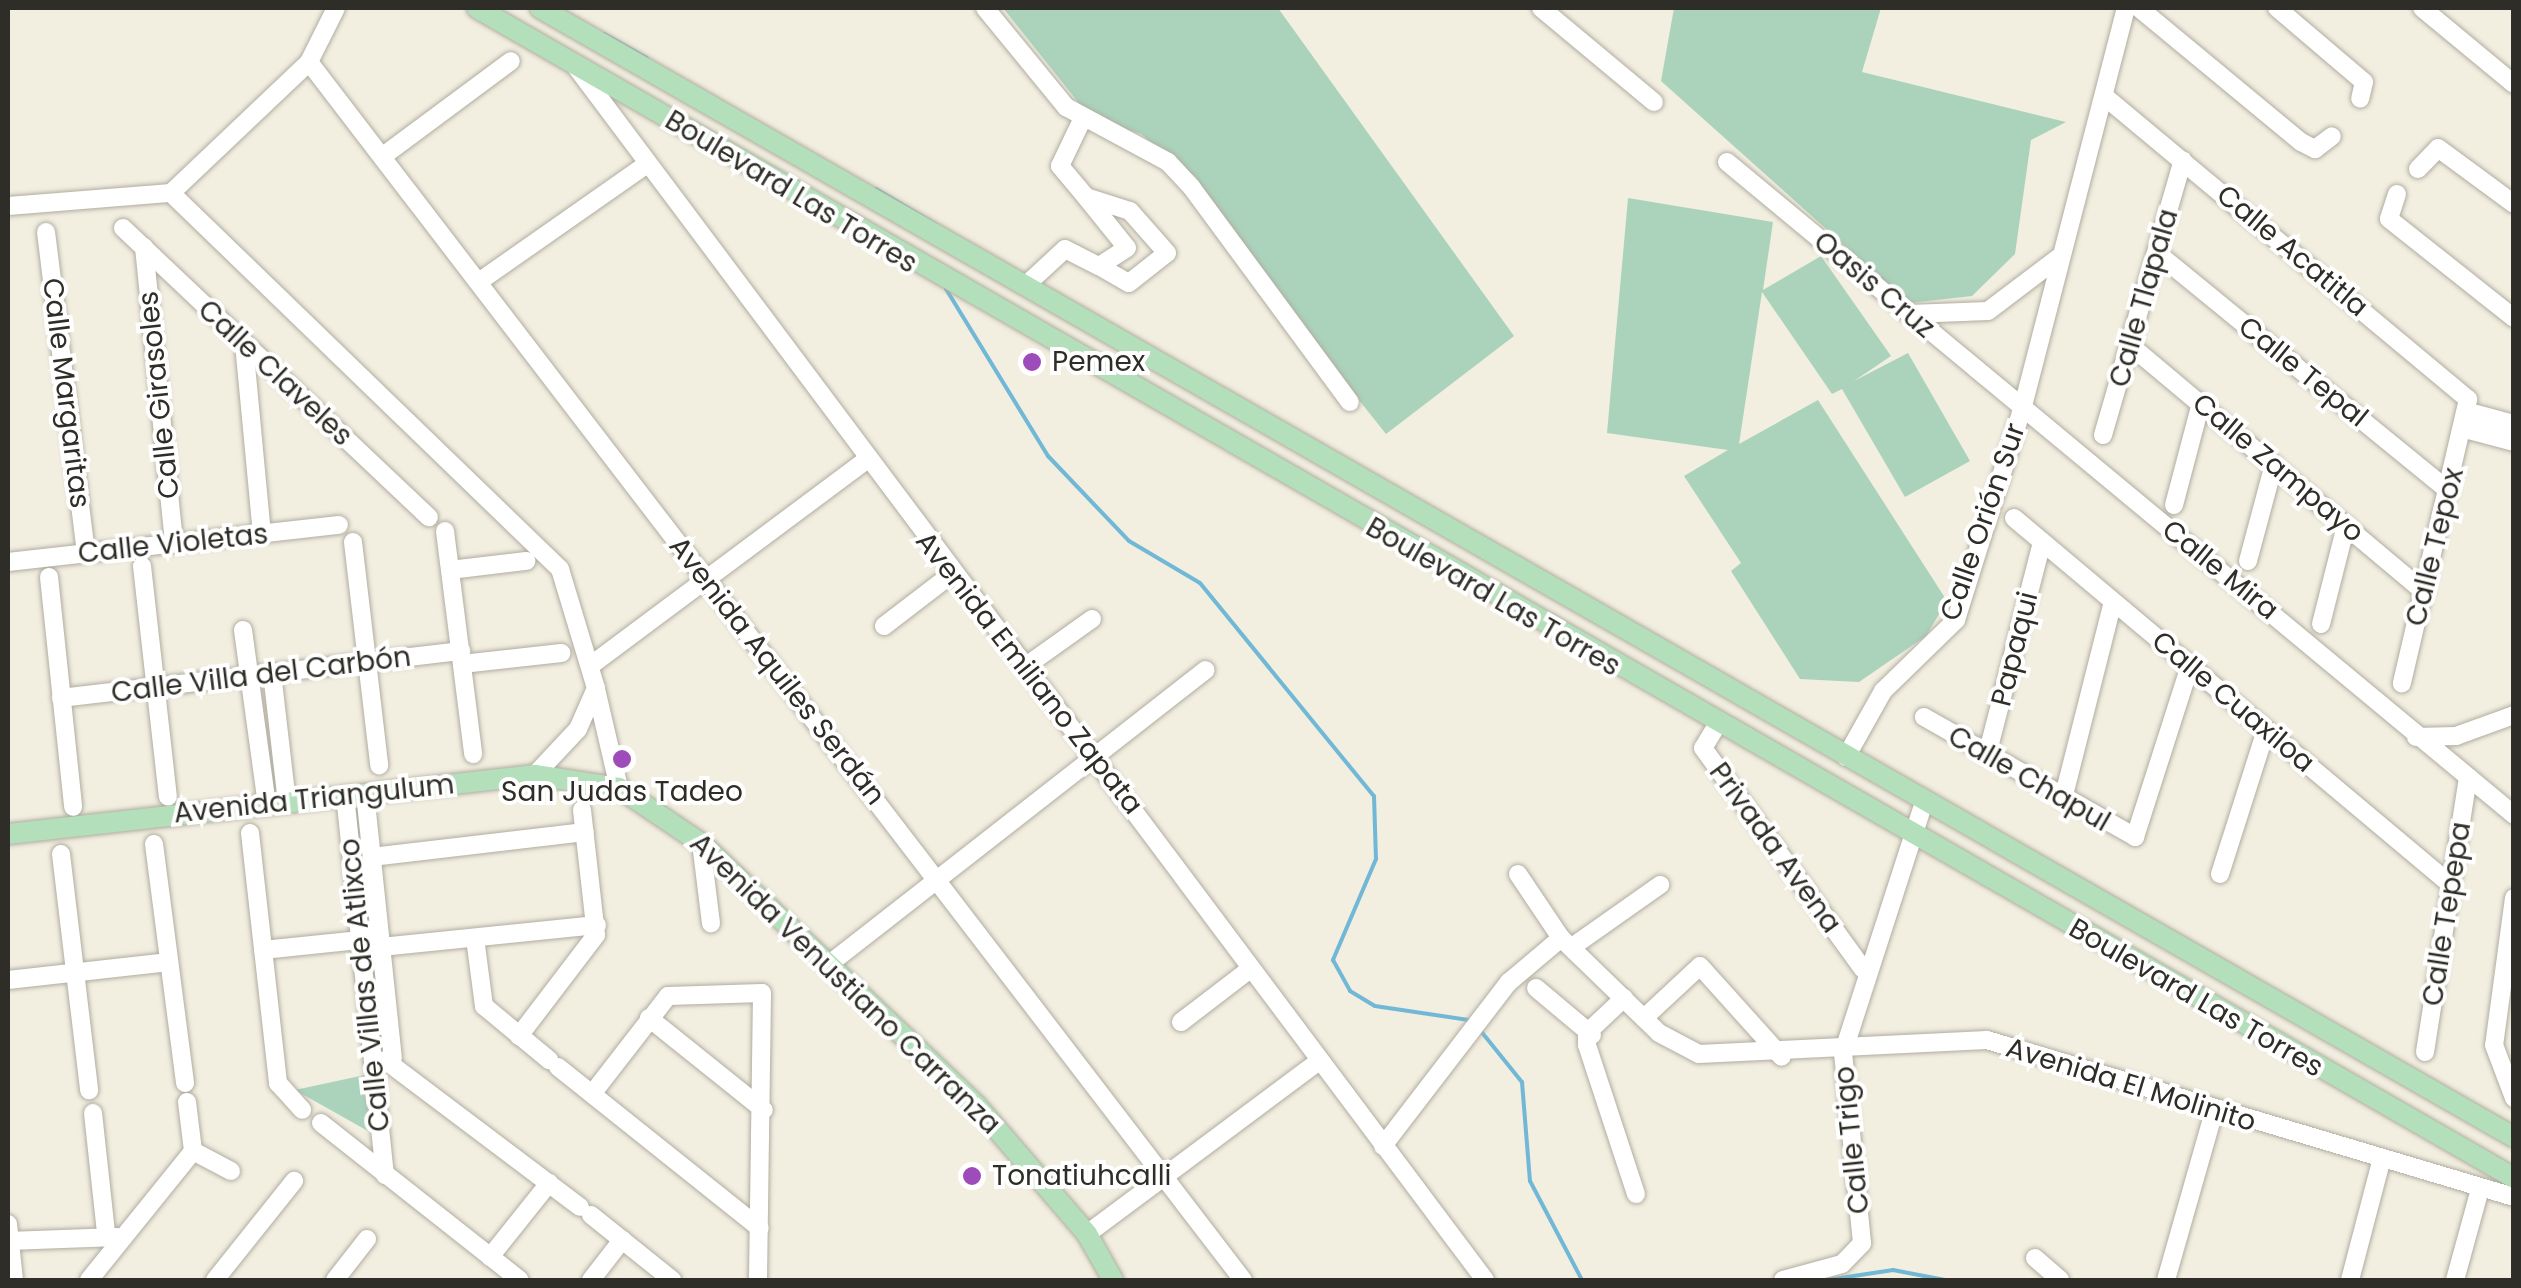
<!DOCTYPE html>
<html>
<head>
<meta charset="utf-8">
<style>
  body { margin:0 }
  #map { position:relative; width:2521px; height:1288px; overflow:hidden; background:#f2eee0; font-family:Poppins,sans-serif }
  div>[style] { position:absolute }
  .green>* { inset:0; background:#abd3bc }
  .stream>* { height:4px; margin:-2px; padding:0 2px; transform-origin:2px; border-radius:2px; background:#71b8d6 }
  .roads { filter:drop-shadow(0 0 2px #b0ada0) drop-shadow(0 0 2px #b0ada0) }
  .minor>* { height:18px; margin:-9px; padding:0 9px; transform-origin:9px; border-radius:9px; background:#fff }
  .major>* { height:20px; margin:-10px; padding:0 10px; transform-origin:10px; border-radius:10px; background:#b3dfbb }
  .dots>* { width:28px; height:28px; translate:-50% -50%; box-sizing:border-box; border:5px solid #fff; border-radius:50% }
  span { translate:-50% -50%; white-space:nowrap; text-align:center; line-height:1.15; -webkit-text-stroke:8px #fff; paint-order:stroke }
  .street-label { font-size:28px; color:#2e2d27 }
  .poi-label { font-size:28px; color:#2e2d27 }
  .left { translate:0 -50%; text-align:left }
  .frame { position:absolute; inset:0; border:10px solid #2e2d27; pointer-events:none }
</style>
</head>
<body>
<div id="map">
  <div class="green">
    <div style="clip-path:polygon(1003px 8px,1278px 8px,1514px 336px,1386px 434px,1237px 247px,1196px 177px,1141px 134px,1090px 117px)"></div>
    <div style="clip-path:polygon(1674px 8px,1881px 8px,1862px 72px,2066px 122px,2031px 140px,2015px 254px,1972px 296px,1909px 303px,1661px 81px)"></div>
    <div style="clip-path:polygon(1628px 198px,1773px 222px,1763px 290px,1821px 256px,1891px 356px,1854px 381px,1908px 353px,1970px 461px,1905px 497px,1842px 389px,1832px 394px,1762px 292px,1739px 444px,1818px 400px,1947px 601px,1926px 636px,1859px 682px,1800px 679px,1731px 571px,1741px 563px,1684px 476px,1728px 450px,1607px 433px)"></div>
    <div style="clip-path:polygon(374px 1073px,375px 1135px,295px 1090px)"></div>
  </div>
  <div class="stream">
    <div style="left:604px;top:34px;width:49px;rotate:29.2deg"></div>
    <div style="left:876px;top:189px;width:70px;rotate:31deg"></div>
    <div style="left:946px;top:289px;width:196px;rotate:58.6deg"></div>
    <div style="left:1048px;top:456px;width:117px;rotate:46.4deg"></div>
    <div style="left:1129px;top:541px;width:82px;rotate:30.6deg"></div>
    <div style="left:1200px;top:583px;width:275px;rotate:50.8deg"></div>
    <div style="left:1374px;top:796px;width:63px;rotate:88.2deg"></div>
    <div style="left:1376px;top:859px;width:110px;rotate:113.1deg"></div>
    <div style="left:1333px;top:960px;width:35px;rotate:61deg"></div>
    <div style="left:1350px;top:991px;width:29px;rotate:31deg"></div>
    <div style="left:1375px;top:1006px;width:95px;rotate:8.5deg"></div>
    <div style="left:1480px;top:1030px;width:67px;rotate:51.1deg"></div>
    <div style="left:1522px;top:1082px;width:99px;rotate:85.4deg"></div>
    <div style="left:1530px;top:1181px;width:112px;rotate:62.3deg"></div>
    <div style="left:1827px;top:1280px;width:67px;rotate:-8.6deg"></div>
    <div style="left:1893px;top:1270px;width:53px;rotate:10.9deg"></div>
  </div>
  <div class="roads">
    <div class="minor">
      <div style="left:985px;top:8px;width:128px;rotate:50.7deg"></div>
      <div style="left:1066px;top:107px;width:116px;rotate:28.3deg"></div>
      <div style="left:1168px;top:162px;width:35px;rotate:47deg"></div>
      <div style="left:1192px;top:188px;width:266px;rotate:53.6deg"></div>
      <div style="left:1541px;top:8px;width:147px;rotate:39.8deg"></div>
      <div style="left:2139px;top:8px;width:210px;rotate:39.6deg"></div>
      <div style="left:2301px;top:142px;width:16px;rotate:27deg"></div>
      <div style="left:2315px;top:149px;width:21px;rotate:-37deg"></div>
      <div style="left:2277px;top:8px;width:114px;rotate:40.4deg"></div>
      <div style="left:2364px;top:82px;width:17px;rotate:103deg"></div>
      <div style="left:2422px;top:8px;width:119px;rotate:39.6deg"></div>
      <div style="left:309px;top:62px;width:1535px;rotate:52.52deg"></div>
      <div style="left:574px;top:64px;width:1519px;rotate:53.16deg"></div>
      <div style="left:2104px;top:96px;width:474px;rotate:39.8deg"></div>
      <div style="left:2468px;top:399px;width:292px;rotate:103.1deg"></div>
      <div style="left:1082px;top:120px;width:51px;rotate:115.6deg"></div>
      <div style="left:1060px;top:166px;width:40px;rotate:50deg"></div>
      <div style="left:1086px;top:197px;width:65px;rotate:51.2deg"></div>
      <div style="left:1127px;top:248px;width:33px;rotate:147deg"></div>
      <div style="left:1099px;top:266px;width:34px;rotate:30deg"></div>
      <div style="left:1129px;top:283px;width:48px;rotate:-38.3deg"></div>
      <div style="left:1167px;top:253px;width:56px;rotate:-131.4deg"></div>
      <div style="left:1130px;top:211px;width:46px;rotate:-162.3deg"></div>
      <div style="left:383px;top:156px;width:159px;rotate:-36.6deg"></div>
      <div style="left:1727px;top:162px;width:1023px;rotate:39.68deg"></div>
      <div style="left:2418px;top:169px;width:29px;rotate:-46deg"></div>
      <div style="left:2438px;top:148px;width:94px;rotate:36.4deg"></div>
      <div style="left:171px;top:193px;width:541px;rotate:44.03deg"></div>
      <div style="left:560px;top:569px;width:124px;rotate:73.2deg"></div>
      <div style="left:596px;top:688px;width:45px;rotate:113.7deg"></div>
      <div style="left:578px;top:729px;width:63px;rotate:133.1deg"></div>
      <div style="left:171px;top:193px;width:190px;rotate:-43.5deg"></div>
      <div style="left:309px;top:62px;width:60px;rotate:-63.4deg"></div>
      <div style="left:2397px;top:194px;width:26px;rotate:108deg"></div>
      <div style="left:2389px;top:219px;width:159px;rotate:38.4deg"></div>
      <div style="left:8px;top:206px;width:164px;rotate:-4.6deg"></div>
      <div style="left:123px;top:228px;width:421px;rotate:43.4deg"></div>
      <div style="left:46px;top:232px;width:323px;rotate:82.9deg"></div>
      <div style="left:144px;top:247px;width:298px;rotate:84.2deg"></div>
      <div style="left:2157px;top:253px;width:377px;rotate:39.2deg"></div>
      <div style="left:480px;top:281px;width:199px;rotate:-35deg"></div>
      <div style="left:1025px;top:286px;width:54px;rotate:-42.8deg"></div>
      <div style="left:1065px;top:249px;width:38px;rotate:27deg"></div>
      <div style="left:1909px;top:314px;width:79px;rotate:-2.2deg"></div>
      <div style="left:1988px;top:311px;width:88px;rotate:-37.1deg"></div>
      <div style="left:244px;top:344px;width:190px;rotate:84.6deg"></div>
      <div style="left:2131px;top:346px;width:383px;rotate:40deg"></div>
      <div style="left:2469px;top:412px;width:47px;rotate:14.9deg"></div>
      <div style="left:2465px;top:429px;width:51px;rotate:14.9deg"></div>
      <div style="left:2103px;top:435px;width:286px;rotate:-73.8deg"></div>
      <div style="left:2174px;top:505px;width:106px;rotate:-75.2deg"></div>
      <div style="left:2014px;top:518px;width:571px;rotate:40.02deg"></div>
      <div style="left:445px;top:531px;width:225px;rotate:82.8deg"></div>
      <div style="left:353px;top:542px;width:225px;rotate:83.3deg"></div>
      <div style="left:2248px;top:561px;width:100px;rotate:-75deg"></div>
      <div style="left:8px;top:562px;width:333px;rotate:-6.4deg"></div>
      <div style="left:142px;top:566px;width:232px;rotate:83.6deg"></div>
      <div style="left:450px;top:570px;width:77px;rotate:-6.8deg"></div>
      <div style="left:49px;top:577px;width:231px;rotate:84deg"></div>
      <div style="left:2321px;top:624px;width:102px;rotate:-75.8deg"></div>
      <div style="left:884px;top:626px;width:87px;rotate:-37.5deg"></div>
      <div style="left:243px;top:630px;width:177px;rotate:82.2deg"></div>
      <div style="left:594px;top:663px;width:338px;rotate:-36.7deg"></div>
      <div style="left:462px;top:664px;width:100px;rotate:-6.3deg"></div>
      <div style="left:1026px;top:666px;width:81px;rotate:-35.5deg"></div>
      <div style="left:272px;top:673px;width:130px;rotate:83.4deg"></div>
      <div style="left:596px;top:689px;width:102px;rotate:76.9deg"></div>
      <div style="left:61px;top:698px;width:403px;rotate:-6.7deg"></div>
      <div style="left:1924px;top:717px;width:243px;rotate:29.6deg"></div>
      <div style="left:2135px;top:837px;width:180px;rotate:-72.2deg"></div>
      <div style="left:1717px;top:725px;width:27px;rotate:121deg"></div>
      <div style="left:1703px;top:748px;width:273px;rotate:54.1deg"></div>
      <div style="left:2416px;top:737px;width:40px;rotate:-1.4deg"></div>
      <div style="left:2456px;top:736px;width:62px;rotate:-19.9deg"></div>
      <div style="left:1987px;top:755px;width:220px;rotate:-75.5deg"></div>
      <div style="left:1846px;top:757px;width:76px;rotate:-60.7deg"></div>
      <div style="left:1883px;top:691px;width:102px;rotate:-44.2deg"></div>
      <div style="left:1956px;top:620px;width:224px;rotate:-72.6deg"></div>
      <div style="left:2023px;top:406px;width:411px;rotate:-75.5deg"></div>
      <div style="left:365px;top:793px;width:266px;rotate:84deg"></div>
      <div style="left:345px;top:795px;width:382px;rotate:84deg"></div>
      <div style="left:2063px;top:799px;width:203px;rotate:-75.8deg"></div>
      <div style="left:250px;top:833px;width:252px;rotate:83.6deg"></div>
      <div style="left:278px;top:1083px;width:36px;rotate:48deg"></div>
      <div style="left:701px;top:843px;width:81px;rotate:82.9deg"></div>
      <div style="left:154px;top:844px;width:241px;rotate:82.6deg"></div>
      <div style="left:61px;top:854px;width:238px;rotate:83.2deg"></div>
      <div style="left:372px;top:857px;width:214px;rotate:-6.7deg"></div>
      <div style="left:1518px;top:874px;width:77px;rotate:56.1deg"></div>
      <div style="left:1561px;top:938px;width:136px;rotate:44.1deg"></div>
      <div style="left:1659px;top:1033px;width:45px;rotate:27.7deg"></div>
      <div style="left:1699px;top:1054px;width:288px;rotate:-2.8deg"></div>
      <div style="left:1987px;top:1040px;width:550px;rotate:16.59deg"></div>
      <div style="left:2220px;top:874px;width:151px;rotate:-72.3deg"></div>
      <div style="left:2514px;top:898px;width:148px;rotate:97.7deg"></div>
      <div style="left:2494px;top:1045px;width:57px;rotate:69.3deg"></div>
      <div style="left:475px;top:938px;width:69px;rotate:82.5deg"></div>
      <div style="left:484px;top:1006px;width:85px;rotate:39.7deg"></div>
      <div style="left:381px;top:947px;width:217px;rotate:-5.8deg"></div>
      <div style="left:1572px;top:947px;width:108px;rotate:-35.2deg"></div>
      <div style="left:263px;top:950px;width:108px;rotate:-5.9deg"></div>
      <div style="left:828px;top:965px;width:479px;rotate:-38deg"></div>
      <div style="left:8px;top:980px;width:162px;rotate:-6.4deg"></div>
      <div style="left:1536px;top:988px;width:73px;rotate:40deg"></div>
      <div style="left:1624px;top:998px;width:51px;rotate:136.6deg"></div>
      <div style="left:1587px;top:1033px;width:12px;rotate:90deg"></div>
      <div style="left:1587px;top:1045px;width:157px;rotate:71.8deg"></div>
      <div style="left:649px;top:1018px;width:147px;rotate:38.7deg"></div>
      <div style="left:1644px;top:1018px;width:76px;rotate:-42.9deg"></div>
      <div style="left:1700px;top:966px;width:122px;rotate:48deg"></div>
      <div style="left:1181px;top:1022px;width:87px;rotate:-37.5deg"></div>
      <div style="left:519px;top:1036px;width:127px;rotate:-52.7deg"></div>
      <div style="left:596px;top:935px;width:126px;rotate:-96.4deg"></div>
      <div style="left:2425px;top:1052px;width:278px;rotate:-81.1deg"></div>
      <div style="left:385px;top:1060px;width:244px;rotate:37deg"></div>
      <div style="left:558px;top:1067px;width:258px;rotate:38.6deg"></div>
      <div style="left:592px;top:1094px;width:124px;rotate:-52.2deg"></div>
      <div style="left:668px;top:996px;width:94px;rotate:-1.8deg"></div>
      <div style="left:762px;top:993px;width:287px;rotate:90.8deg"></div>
      <div style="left:187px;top:1102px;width:49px;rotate:83deg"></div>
      <div style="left:93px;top:1113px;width:120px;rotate:83.8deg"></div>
      <div style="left:321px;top:1123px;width:253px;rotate:38.3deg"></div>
      <div style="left:1383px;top:1146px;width:207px;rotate:-52.5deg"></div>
      <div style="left:1509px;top:982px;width:68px;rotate:-40.2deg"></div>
      <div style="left:193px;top:1151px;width:43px;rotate:27.8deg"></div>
      <div style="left:591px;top:1215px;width:104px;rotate:38.7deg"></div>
      <div style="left:8px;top:1224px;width:56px;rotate:83.9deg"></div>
      <div style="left:1087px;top:1234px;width:288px;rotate:-36.7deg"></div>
      <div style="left:8px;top:1241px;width:109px;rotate:-2.1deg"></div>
      <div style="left:490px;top:1257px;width:95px;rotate:-51.4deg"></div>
      <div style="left:2035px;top:1258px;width:33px;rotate:41deg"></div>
      <div style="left:89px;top:1280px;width:166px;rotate:-51.1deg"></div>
      <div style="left:215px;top:1280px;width:127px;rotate:-51.4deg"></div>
      <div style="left:335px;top:1280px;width:52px;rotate:-52deg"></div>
      <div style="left:591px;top:1280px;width:51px;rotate:-52.2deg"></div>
      <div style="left:1783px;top:1280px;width:61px;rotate:-15.2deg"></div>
      <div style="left:1842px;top:1264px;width:29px;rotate:-46deg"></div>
      <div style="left:1862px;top:1243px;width:191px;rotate:-95.7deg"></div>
      <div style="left:1843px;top:1053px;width:264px;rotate:-72.1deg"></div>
      <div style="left:2166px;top:1280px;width:175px;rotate:-74.1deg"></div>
      <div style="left:2350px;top:1280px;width:122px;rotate:-75.3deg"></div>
      <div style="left:2455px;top:1280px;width:90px;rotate:-74.6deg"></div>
    </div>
    <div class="major">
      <div style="left:477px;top:8px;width:2349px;rotate:29.87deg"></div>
      <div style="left:540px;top:8px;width:2274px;rotate:29.77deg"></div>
      <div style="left:8px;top:834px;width:530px;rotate:-6.39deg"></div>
      <div style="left:535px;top:775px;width:85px;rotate:8.8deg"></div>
      <div style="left:619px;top:788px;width:99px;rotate:33.9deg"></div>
      <div style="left:701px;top:843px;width:381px;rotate:43.6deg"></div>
      <div style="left:977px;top:1106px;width:169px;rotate:49.3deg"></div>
      <div style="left:1087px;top:1234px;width:53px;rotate:60.5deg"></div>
    </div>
  </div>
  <div class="dots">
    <div style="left:1032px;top:362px;background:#9f4cbb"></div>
    <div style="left:622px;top:759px;background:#9f4cbb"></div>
    <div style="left:972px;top:1176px;background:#9f4cbb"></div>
  </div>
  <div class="street-label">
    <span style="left:791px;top:192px;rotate:31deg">Boulevard Las Torres</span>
    <span style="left:2292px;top:251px;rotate:40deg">Calle Acatitla</span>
    <span style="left:1874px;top:285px;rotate:40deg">Oasis Cruz</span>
    <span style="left:2144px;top:298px;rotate:-74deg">Calle Tlapala</span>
    <span style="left:2303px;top:372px;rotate:39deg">Calle Tepal</span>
    <span style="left:275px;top:373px;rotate:43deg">Calle Claveles</span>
    <span style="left:66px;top:393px;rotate:83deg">Calle Margaritas</span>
    <span style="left:159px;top:395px;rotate:-96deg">Calle Girasoles</span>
    <span style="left:2278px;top:468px;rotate:40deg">Calle Zampayo</span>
    <span style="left:1983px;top:522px;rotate:-71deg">Calle Orión Sur</span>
    <span style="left:173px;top:544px;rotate:-6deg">Calle Violetas</span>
    <span style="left:2435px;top:547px;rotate:-76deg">Calle Tepox</span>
    <span style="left:2220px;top:570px;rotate:39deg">Calle Mira</span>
    <span style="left:1493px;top:597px;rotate:30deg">Boulevard Las Torres</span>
    <span style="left:2015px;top:649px;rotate:-76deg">Papaqui</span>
    <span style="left:777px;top:671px;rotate:52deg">Avenida Aquiles Serdán</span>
    <span style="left:1029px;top:673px;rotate:52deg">Avenida Emiliano Zapata</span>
    <span style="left:261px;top:675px;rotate:-7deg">Calle Villa del Carbón</span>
    <span style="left:2233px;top:702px;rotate:40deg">Calle Cuaxiloa</span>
    <span style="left:2029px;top:779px;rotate:30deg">Calle Chapul</span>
    <span style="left:314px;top:799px;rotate:-6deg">Avenida Triangulum</span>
    <span style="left:1775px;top:848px;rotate:54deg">Privada Avena</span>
    <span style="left:2447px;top:914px;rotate:-81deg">Calle Tepepa</span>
    <span style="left:845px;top:984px;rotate:44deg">Avenida Venustiano Carranza</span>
    <span style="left:365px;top:985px;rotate:-96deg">Calle Villas de Atlixco</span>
    <span style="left:2196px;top:998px;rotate:30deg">Boulevard Las Torres</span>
    <span style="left:2131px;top:1085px;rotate:17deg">Avenida El Molinito</span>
    <span style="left:1852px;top:1140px;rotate:-96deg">Calle Trigo</span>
  </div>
  <div class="poi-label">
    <span class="left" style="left:1052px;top:362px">Pemex</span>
    <span style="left:622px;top:792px">San Judas Tadeo</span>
    <span class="left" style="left:992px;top:1176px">Tonatiuhcalli</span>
  </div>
  <div class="frame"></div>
</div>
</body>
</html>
